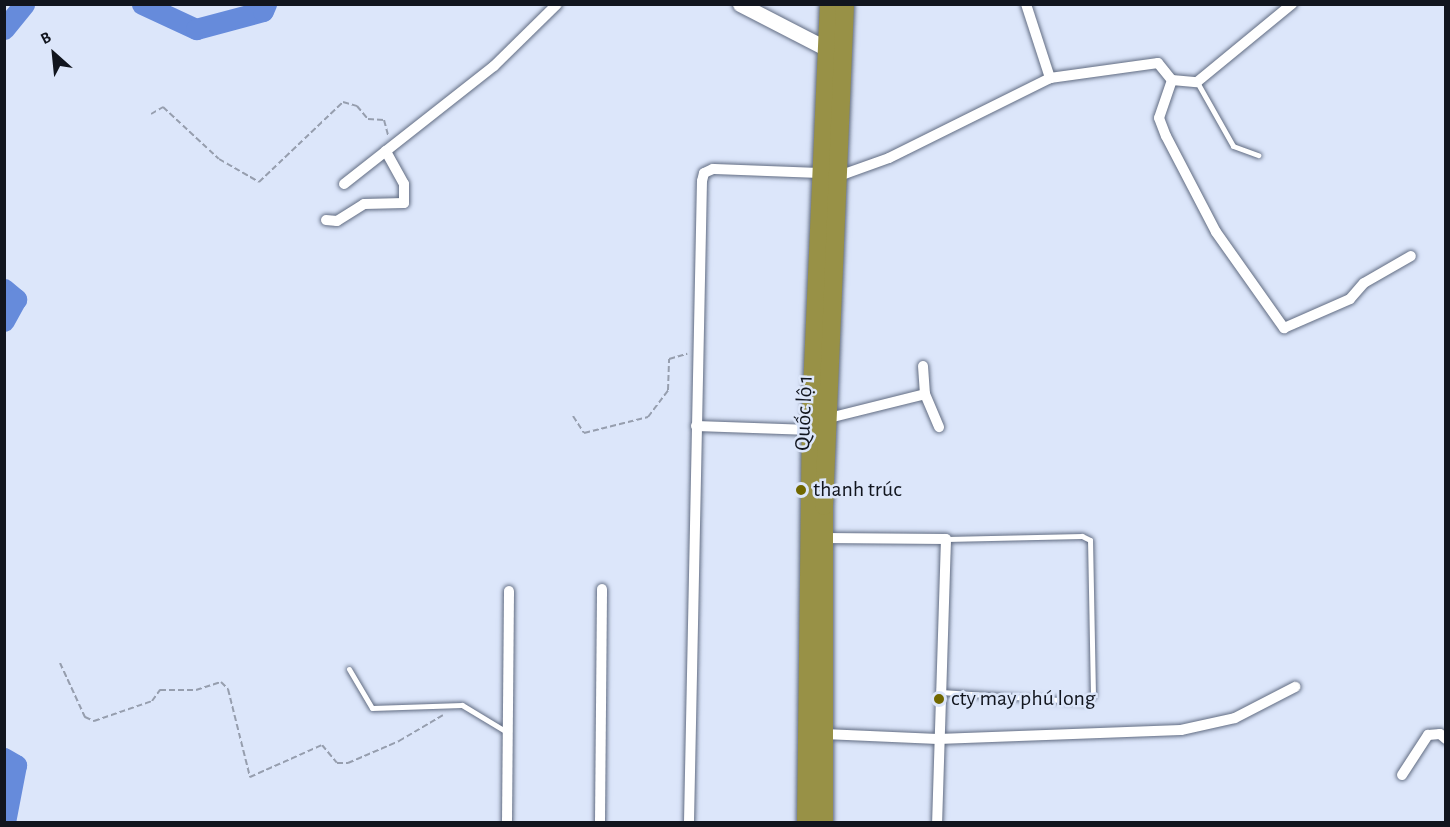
<!DOCTYPE html>
<html>
<head>
<meta charset="utf-8">
<style>
  body { margin:0 }
  #map { position:relative; width:1450px; height:827px; overflow:hidden; background:#dce6fa; font-family:"Alegreya Sans",sans-serif }
  div>[style] { position:absolute }
  .river>* { height:21px; margin:-10.5px; padding:0 10.5px; transform-origin:10.5px; border-radius:10.5px; background:#668bdb }
  .path>* { height:2px; margin-top:-1px; transform-origin:0; background:repeating-linear-gradient(90deg,#969eae 0 6px,transparent 0 9px) }
  .roads { filter:drop-shadow(0 0 2px #616c82) drop-shadow(0 0 2px #616c82) }
  .lane>* { height:5px; margin:-2.5px; padding:0 2.5px; transform-origin:2.5px; border-radius:2.5px; background:#fff }
  .street>* { height:10px; margin:-5px; padding:0 5px; transform-origin:5px; border-radius:5px; background:#fff }
  .secondary>* { height:15px; margin:-7.5px; padding:0 7.5px; transform-origin:7.5px; border-radius:7.5px; background:#fff }
  .highway>* { height:18px; margin:-9px; padding:0 9px; transform-origin:9px; border-radius:9px; background:#989146 }
  .dots>* { width:16px; height:16px; translate:-50% -50%; box-sizing:border-box; border:3px solid #dce6fa; border-radius:50% }
  span { translate:-50% -50%; white-space:nowrap; text-align:center; line-height:1.15; -webkit-text-stroke:5px #dce6fa; paint-order:stroke }
  .street-label { font-size:22px; color:#11151e }
  .poi-label { font-size:22px; color:#11151e }
  .left { translate:0 -50%; text-align:left }
  .frame { position:absolute; inset:0; border:6px solid #11151e; pointer-events:none }
  .north { position:absolute; left:24px; top:24px; width:60px; height:60px; -webkit-text-stroke:4px #dce6fa; paint-order:stroke; rotate:333deg; font-size:16px; font-weight:700; line-height:24px; text-align:center; color:#11151e }
  .north::after { content:''; display:block; margin:auto; width:21px; height:27px; background:#11151e; clip-path:polygon(50% 0,100% 100%,50% 72%,0 100%) }
</style>
</head>
<body>
<div id="map">
  <div class="river">
    <div style="left:142px;top:4px;width:60px;rotate:24.8deg"></div>
    <div style="left:196px;top:29px;width:69px;rotate:-15deg"></div>
    <div style="left:263px;top:11px;width:8px;rotate:-67deg"></div>
    <div style="left:4px;top:29px;width:32px;rotate:-51deg"></div>
    <div style="left:4px;top:289px;width:16px;rotate:40deg"></div>
    <div style="left:16px;top:299px;width:25px;rotate:119deg"></div>
    <div style="left:4px;top:758px;width:14px;rotate:30deg"></div>
    <div style="left:16px;top:765px;width:58px;rotate:100.9deg"></div>
  </div>
  <div class="path">
    <div style="left:151px;top:114px;width:14px;rotate:-30deg"></div>
    <div style="left:163px;top:107px;width:76px;rotate:42.9deg"></div>
    <div style="left:219px;top:159px;width:46px;rotate:29.9deg"></div>
    <div style="left:259px;top:182px;width:116px;rotate:-43.6deg"></div>
    <div style="left:343px;top:102px;width:15px;rotate:16deg"></div>
    <div style="left:357px;top:106px;width:17px;rotate:50deg"></div>
    <div style="left:368px;top:119px;width:16px;rotate:4deg"></div>
    <div style="left:384px;top:120px;width:16px;rotate:75deg"></div>
    <div style="left:573px;top:416px;width:20px;rotate:57deg"></div>
    <div style="left:584px;top:433px;width:66px;rotate:-14deg"></div>
    <div style="left:648px;top:417px;width:34px;rotate:-53deg"></div>
    <div style="left:668px;top:390px;width:31px;rotate:-88deg"></div>
    <div style="left:669px;top:359px;width:19px;rotate:-16deg"></div>
    <div style="left:60px;top:663px;width:60px;rotate:65.2deg"></div>
    <div style="left:85px;top:717px;width:10px;rotate:24deg"></div>
    <div style="left:94px;top:721px;width:61px;rotate:-19deg"></div>
    <div style="left:152px;top:701px;width:14px;rotate:-54deg"></div>
    <div style="left:160px;top:690px;width:36px"></div>
    <div style="left:196px;top:690px;width:26px;rotate:-18deg"></div>
    <div style="left:221px;top:682px;width:10px;rotate:45deg"></div>
    <div style="left:228px;top:689px;width:91px;rotate:76deg"></div>
    <div style="left:250px;top:777px;width:79px;rotate:-24deg"></div>
    <div style="left:322px;top:745px;width:23px;rotate:50deg"></div>
    <div style="left:337px;top:763px;width:11px"></div>
    <div style="left:348px;top:763px;width:56px;rotate:-23.3deg"></div>
    <div style="left:399px;top:741px;width:51px;rotate:-30.6deg"></div>
  </div>
  <div class="roads">
    <div class="lane">
      <div style="left:1197px;top:82px;width:73px;rotate:60.6deg"></div>
      <div style="left:1233px;top:146px;width:27px;rotate:20deg"></div>
      <div style="left:349px;top:669px;width:45px;rotate:59.5deg"></div>
      <div style="left:372px;top:708px;width:90px;rotate:-1.9deg"></div>
      <div style="left:462px;top:705px;width:52px;rotate:31deg"></div>
      <div style="left:941px;top:692px;width:145px;rotate:3.9deg"></div>
      <div style="left:1086px;top:702px;width:10px;rotate:-45deg"></div>
      <div style="left:1093px;top:695px;width:155px;rotate:-91.1deg"></div>
      <div style="left:1090px;top:540px;width:9px;rotate:-153deg"></div>
      <div style="left:1082px;top:536px;width:136px;rotate:178.7deg"></div>
    </div>
    <div class="street">
      <div style="left:1026px;top:4px;width:78px;rotate:72deg"></div>
      <div style="left:1172px;top:80px;width:40px;rotate:108.9deg"></div>
      <div style="left:1159px;top:118px;width:19px;rotate:69deg"></div>
      <div style="left:1166px;top:136px;width:108px;rotate:62.5deg"></div>
      <div style="left:1216px;top:232px;width:118px;rotate:54.7deg"></div>
      <div style="left:1284px;top:328px;width:72px;rotate:-23.7deg"></div>
      <div style="left:1350px;top:299px;width:21px;rotate:-49deg"></div>
      <div style="left:1364px;top:283px;width:54px;rotate:-29.9deg"></div>
      <div style="left:836px;top:177px;width:56px;rotate:-19.7deg"></div>
      <div style="left:889px;top:158px;width:180px;rotate:-26.4deg"></div>
      <div style="left:1050px;top:78px;width:109px;rotate:-7.9deg"></div>
      <div style="left:1158px;top:63px;width:22px;rotate:51deg"></div>
      <div style="left:1172px;top:80px;width:25px;rotate:5deg"></div>
      <div style="left:1197px;top:82px;width:123px;rotate:-39.4deg"></div>
      <div style="left:344px;top:184px;width:191px;rotate:-38.2deg"></div>
      <div style="left:494px;top:66px;width:88px;rotate:-44.5deg"></div>
      <div style="left:326px;top:220px;width:11px;rotate:5deg"></div>
      <div style="left:337px;top:221px;width:32px;rotate:-32deg"></div>
      <div style="left:364px;top:204px;width:40px;rotate:-1.4deg"></div>
      <div style="left:404px;top:203px;width:19px;rotate:-90deg"></div>
      <div style="left:404px;top:184px;width:38px;rotate:-119deg"></div>
      <div style="left:923px;top:366px;width:28px;rotate:86deg"></div>
      <div style="left:829px;top:418px;width:99px;rotate:-14deg"></div>
      <div style="left:925px;top:394px;width:36px;rotate:67deg"></div>
      <div style="left:696px;top:426px;width:115px;rotate:2deg"></div>
      <div style="left:824px;top:538px;width:122px;rotate:0.5deg"></div>
      <div style="left:946px;top:539px;width:283px;rotate:91.8deg"></div>
      <div style="left:824px;top:734px;width:114px;rotate:2.5deg"></div>
      <div style="left:938px;top:739px;width:243px;rotate:-2.1deg"></div>
      <div style="left:1181px;top:730px;width:55px;rotate:-12.5deg"></div>
      <div style="left:1235px;top:718px;width:68px;rotate:-27.3deg"></div>
      <div style="left:1402px;top:775px;width:48px;rotate:-57deg"></div>
      <div style="left:1428px;top:735px;width:12px;rotate:-5deg"></div>
      <div style="left:1440px;top:734px;width:8px;rotate:40deg"></div>
      <div style="left:507px;top:822px;width:231px;rotate:-89.5deg"></div>
      <div style="left:600px;top:822px;width:233px;rotate:-89.5deg"></div>
      <div style="left:689px;top:822px;width:641px;rotate:-88.84deg"></div>
      <div style="left:702px;top:181px;width:8px;rotate:-76deg"></div>
      <div style="left:704px;top:173px;width:10px;rotate:-24deg"></div>
      <div style="left:713px;top:169px;width:108px;rotate:2.1deg"></div>
    </div>
    <div class="secondary">
      <div style="left:740px;top:4px;width:98px;rotate:27.3deg"></div>
    </div>
    <div class="highway">
      <div style="left:806px;top:822px;width:409px;rotate:-89.3deg"></div>
      <div style="left:811px;top:413px;width:409px;rotate:-87.5deg"></div>
      <div style="left:824px;top:822px;width:316px;rotate:-90deg"></div>
      <div style="left:824px;top:506px;width:502px;rotate:-87.6deg"></div>
    </div>
  </div>
  <div class="dots">
    <div style="left:801px;top:490px;background:#716800"></div>
    <div style="left:939px;top:699px;background:#716800"></div>
  </div>
  <div class="street-label">
    <span style="left:804px;top:413px;rotate:-88deg">Quốc lộ 1</span>
  </div>
  <div class="poi-label">
    <span class="left" style="left:813px;top:490px">thanh trúc</span>
    <span class="left" style="left:951px;top:699px">cty may phú long</span>
  </div>
  <div class="frame"></div>
  <div class="north">B</div>
</div>
</body>
</html>
